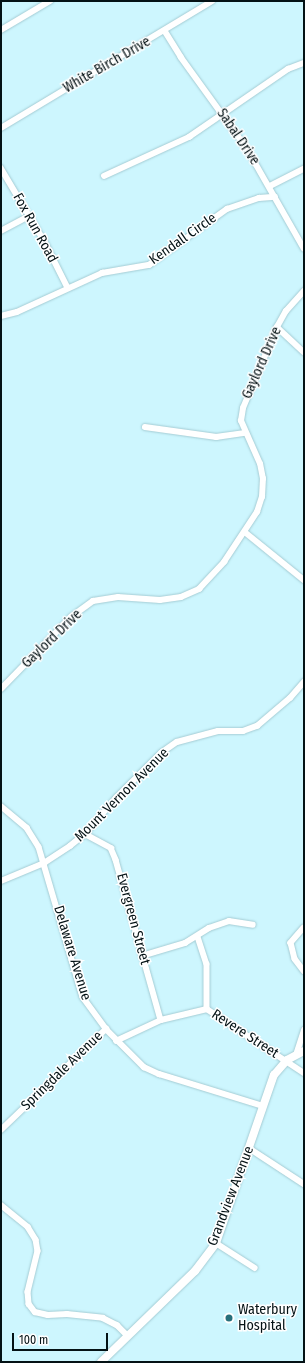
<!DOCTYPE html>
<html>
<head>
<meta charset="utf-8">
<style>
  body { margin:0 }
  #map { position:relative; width:305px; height:1363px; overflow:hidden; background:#cdf6fe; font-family:"Fira Sans Condensed",sans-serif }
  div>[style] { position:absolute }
  .roads { filter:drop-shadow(0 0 1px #a4ccd4) drop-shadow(0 0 1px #a4ccd4) }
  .minor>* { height:5.5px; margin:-2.75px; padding:0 2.75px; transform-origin:2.75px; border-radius:2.75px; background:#fff }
  .secondary>* { height:8px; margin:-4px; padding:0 4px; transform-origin:4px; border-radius:4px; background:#fff }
  .dots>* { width:11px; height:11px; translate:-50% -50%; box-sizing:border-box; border:2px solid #fff; border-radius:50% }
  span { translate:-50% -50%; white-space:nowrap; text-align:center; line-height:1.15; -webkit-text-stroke:3px #fff; paint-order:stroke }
  .street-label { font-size:14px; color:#041215 }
  .poi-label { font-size:14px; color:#041215 }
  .left { translate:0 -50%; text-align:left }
  .frame { position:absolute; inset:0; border:2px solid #041215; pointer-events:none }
  .scale { position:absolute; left:12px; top:1333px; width:96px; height:18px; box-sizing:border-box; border:2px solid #041215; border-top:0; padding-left:5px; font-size:12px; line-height:14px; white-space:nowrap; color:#041215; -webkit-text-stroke:3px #fff; paint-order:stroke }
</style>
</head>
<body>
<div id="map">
  <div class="roads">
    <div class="minor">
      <div style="left:1px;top:30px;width:57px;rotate:-30.6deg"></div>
      <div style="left:165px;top:31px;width:31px;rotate:58deg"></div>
      <div style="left:181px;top:57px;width:115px;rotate:54.2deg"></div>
      <div style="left:248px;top:150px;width:113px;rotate:60.3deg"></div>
      <div style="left:1px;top:128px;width:246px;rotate:-31deg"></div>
      <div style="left:1px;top:168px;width:86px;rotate:59.3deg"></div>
      <div style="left:45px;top:242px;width:51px;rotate:63.4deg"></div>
      <div style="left:104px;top:176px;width:94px;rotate:-24.6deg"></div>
      <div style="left:189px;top:137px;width:120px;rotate:-34.5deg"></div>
      <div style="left:288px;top:69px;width:17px;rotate:-21deg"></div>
      <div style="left:270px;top:186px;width:38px;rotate:-27deg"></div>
      <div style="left:1px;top:231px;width:32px;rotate:-28deg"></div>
      <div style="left:1px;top:316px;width:16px;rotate:-14deg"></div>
      <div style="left:17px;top:312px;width:94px;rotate:-24.6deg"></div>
      <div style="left:102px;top:273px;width:48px;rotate:-9.7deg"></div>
      <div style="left:149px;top:265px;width:96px;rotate:-35.7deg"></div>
      <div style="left:227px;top:209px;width:34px;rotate:-19deg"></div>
      <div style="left:259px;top:198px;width:16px;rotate:-4deg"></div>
      <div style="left:277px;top:327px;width:37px;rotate:43deg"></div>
      <div style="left:145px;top:427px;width:72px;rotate:8deg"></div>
      <div style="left:216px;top:437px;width:29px;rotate:-8deg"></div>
      <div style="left:245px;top:532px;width:76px;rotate:39.1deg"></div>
      <div style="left:1px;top:689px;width:100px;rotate:-45.8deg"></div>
      <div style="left:71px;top:617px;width:27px;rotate:-36deg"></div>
      <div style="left:93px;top:601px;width:25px;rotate:-9deg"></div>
      <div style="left:118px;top:597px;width:42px;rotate:4.1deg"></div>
      <div style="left:160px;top:600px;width:21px;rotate:-8deg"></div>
      <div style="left:181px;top:597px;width:20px;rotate:-24deg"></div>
      <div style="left:199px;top:589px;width:37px;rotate:-47deg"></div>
      <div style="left:224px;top:562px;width:60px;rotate:-56.6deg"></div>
      <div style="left:257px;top:512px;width:16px;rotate:-72deg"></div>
      <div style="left:262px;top:497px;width:18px;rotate:-87deg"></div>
      <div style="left:263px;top:479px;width:15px;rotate:-101deg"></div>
      <div style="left:260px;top:464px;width:47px;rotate:-113.8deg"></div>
      <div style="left:241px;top:421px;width:13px;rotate:-81deg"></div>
      <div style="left:243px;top:408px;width:88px;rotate:-67.2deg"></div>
      <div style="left:277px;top:327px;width:18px;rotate:-61deg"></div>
      <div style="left:286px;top:311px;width:27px;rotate:-48deg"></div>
      <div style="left:1px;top:806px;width:34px;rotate:40deg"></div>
      <div style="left:27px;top:828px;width:22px;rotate:58deg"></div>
      <div style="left:39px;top:847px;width:156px;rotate:73.7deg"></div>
      <div style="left:83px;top:997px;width:39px;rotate:54deg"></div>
      <div style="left:106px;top:1029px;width:54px;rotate:45deg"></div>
      <div style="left:144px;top:1067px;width:17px;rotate:25deg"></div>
      <div style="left:159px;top:1074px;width:109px;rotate:17.1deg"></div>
      <div style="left:85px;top:834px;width:30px;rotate:28deg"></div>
      <div style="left:111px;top:848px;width:13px;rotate:67deg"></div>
      <div style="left:116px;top:860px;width:166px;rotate:74.3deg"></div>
      <div style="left:1px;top:881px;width:47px;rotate:-22.7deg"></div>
      <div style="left:44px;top:863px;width:31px;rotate:-33deg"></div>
      <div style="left:70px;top:846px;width:19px;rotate:-39deg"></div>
      <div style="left:85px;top:834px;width:48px;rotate:-49.3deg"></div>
      <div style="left:116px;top:798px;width:64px;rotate:-45deg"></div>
      <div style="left:161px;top:753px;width:19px;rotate:-35deg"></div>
      <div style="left:177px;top:742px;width:42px;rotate:-15deg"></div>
      <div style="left:218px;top:731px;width:25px"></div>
      <div style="left:243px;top:731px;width:15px;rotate:-20deg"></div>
      <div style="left:257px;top:726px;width:43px;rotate:-40.3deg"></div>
      <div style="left:290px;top:698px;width:21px;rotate:-49deg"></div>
      <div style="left:304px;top:928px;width:20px;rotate:131deg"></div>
      <div style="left:291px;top:943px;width:16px;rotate:76deg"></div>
      <div style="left:295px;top:959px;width:15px;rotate:53deg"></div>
      <div style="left:198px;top:937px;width:28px;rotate:72deg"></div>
      <div style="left:207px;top:964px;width:45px;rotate:90deg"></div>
      <div style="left:207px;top:1009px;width:116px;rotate:33.4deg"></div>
      <div style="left:142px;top:956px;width:45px;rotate:-16.8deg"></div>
      <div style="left:185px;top:943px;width:28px;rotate:-32deg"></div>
      <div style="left:209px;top:928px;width:21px;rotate:-19deg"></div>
      <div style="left:229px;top:921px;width:24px;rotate:9deg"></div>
      <div style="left:116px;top:1041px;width:50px;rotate:-25deg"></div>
      <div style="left:161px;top:1020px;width:47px;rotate:-13.4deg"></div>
      <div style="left:296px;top:1055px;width:26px;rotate:-72deg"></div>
      <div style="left:1px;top:1130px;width:146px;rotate:-43.9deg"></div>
      <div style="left:249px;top:1148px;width:66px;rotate:33.2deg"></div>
      <div style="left:1px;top:1205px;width:35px;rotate:39deg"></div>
      <div style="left:28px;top:1227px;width:15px;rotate:58deg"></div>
      <div style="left:36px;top:1240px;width:11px;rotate:80deg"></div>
      <div style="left:38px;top:1251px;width:42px;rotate:103.7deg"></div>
      <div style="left:28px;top:1292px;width:12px;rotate:85deg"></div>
      <div style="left:29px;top:1304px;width:10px;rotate:53deg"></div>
      <div style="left:35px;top:1312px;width:13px;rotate:13deg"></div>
      <div style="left:48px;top:1315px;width:19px;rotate:-3deg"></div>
      <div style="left:67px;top:1314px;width:36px;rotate:6deg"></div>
      <div style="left:103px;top:1318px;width:16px;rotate:27deg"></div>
      <div style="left:117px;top:1325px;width:14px;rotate:45deg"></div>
      <div style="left:216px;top:1243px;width:46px;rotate:32.7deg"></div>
    </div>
    <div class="secondary">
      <div style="left:101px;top:1362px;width:131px;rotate:-44.1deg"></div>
      <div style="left:195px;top:1271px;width:35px;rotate:-53deg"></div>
      <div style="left:216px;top:1243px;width:178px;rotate:-71deg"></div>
      <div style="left:274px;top:1075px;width:20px;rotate:-49deg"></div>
      <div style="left:287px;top:1060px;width:19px;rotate:-28deg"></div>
    </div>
  </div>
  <div class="dots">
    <div style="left:229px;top:1318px;background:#276f7b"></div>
  </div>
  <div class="street-label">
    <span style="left:107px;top:65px;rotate:-30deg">White Birch Drive</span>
    <span style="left:238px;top:137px;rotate:56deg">Sabal Drive</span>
    <span style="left:35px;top:228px;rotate:61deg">Fox Run Road</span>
    <span style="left:183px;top:239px;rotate:-35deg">Kendall Circle</span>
    <span style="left:262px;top:363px;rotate:-66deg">Gaylord Drive</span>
    <span style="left:52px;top:639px;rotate:-44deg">Gaylord Drive</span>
    <span style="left:122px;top:795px;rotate:-45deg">Mount Vernon Avenue</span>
    <span style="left:133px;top:919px;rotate:75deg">Evergreen Street</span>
    <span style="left:72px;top:953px;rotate:73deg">Delaware Avenue</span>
    <span style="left:245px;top:1034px;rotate:33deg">Revere Street</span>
    <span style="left:62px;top:1071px;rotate:-44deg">Springdale Avenue</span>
    <span style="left:231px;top:1196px;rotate:-69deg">Grandview Avenue</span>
  </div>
  <div class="poi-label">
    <span class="left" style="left:238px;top:1318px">Waterbury<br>Hospital</span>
  </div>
  <div class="frame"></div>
  <div class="scale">100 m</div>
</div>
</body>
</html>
